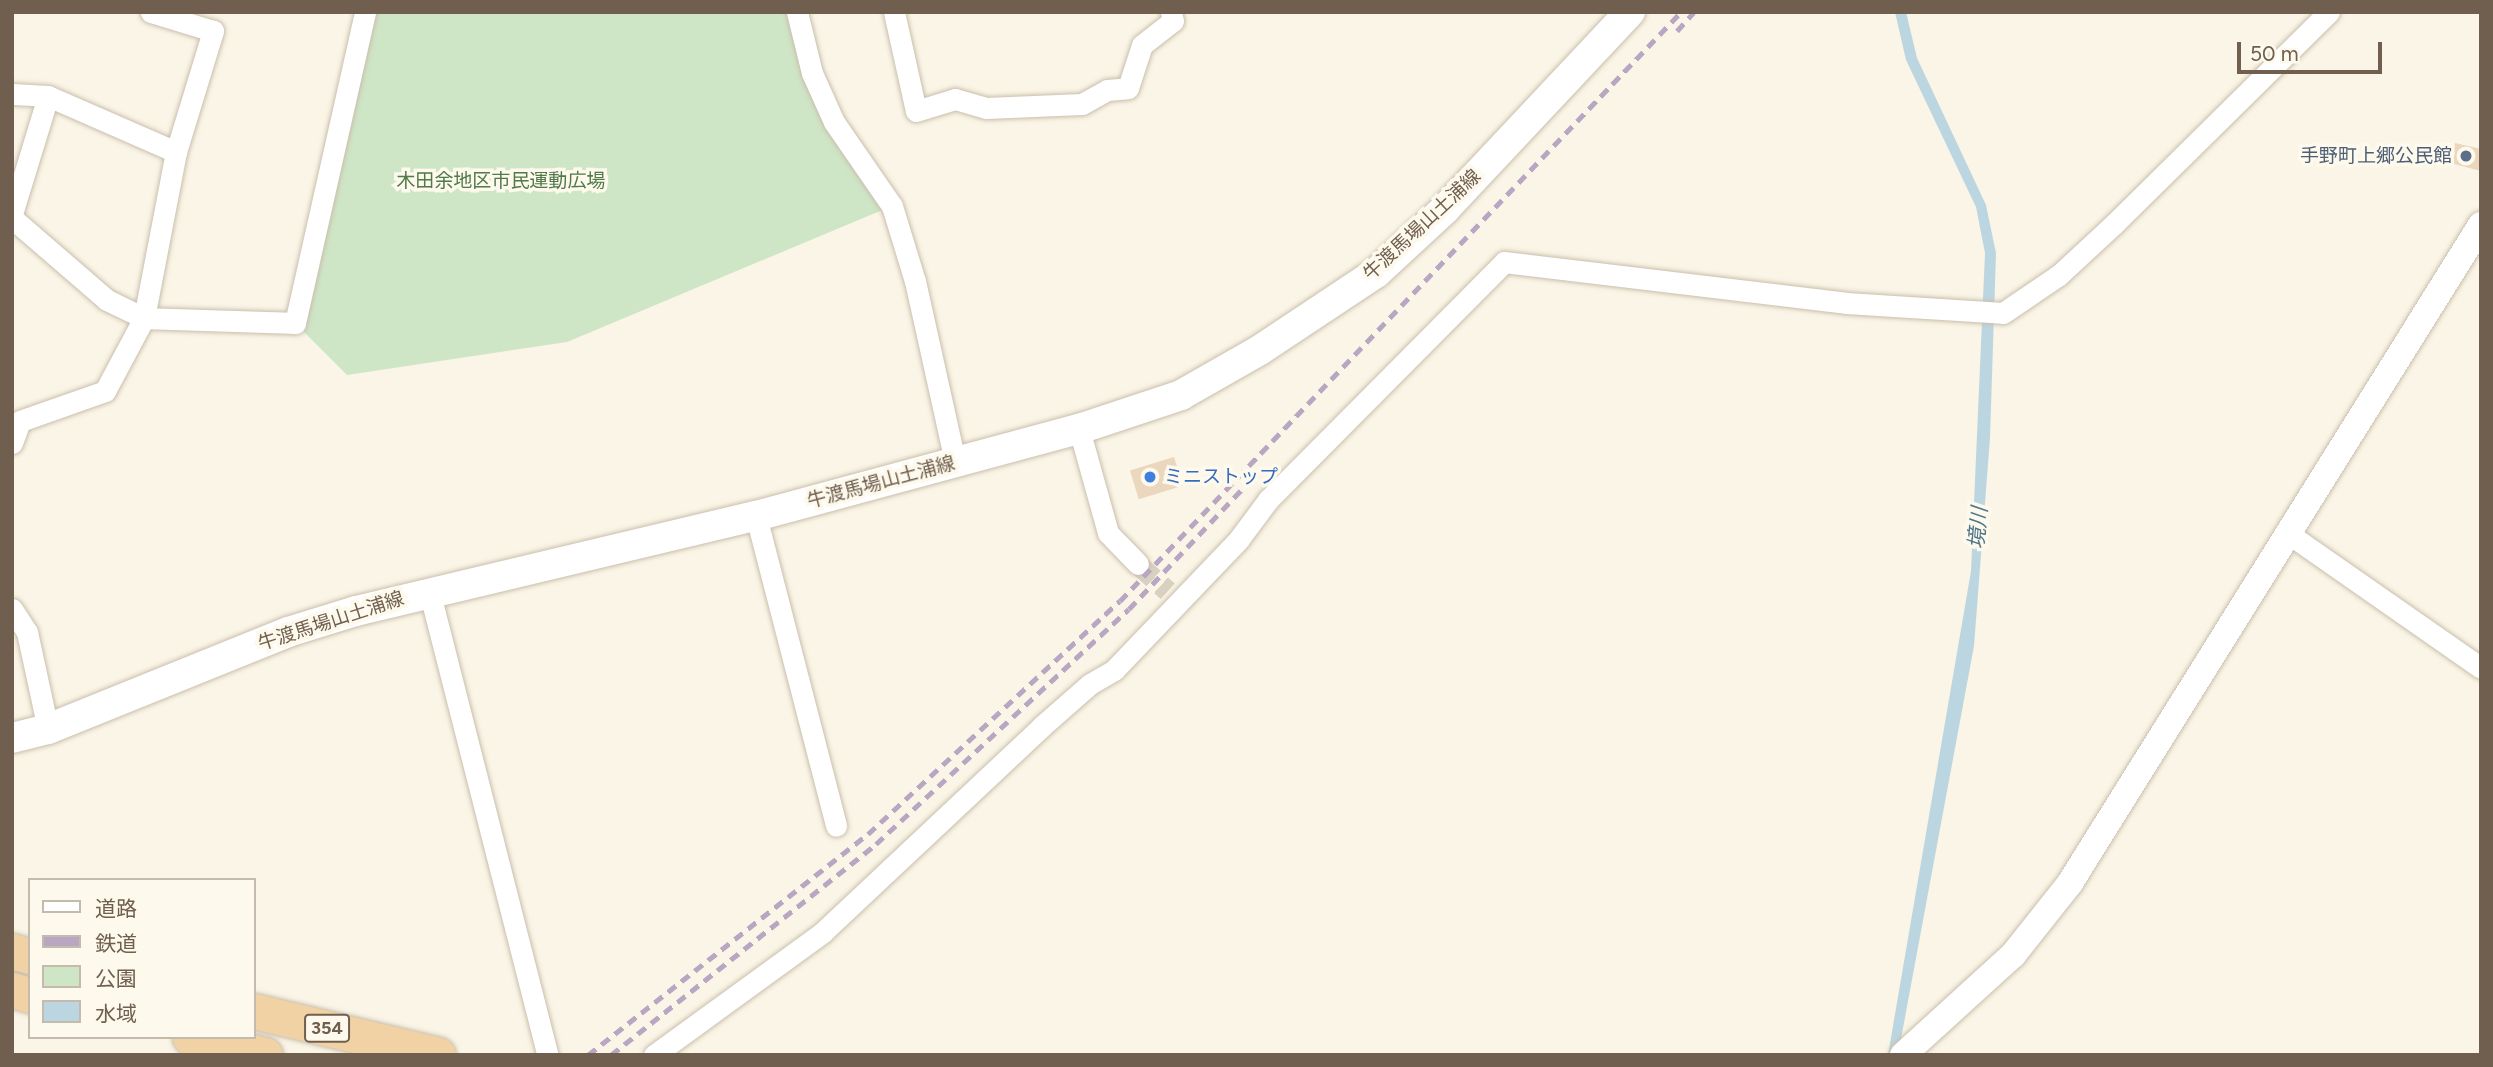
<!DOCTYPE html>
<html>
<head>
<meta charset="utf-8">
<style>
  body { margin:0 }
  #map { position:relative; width:2493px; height:1067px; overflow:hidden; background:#faf5e6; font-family:Figtree,"Noto Sans JP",sans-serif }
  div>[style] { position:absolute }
  .green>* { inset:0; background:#cee6c6 }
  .water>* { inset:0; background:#bcd6e1 }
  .building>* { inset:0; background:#ead7be; transform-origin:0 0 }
  .minor-tunnel>* { height:21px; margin-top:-10.5px; transform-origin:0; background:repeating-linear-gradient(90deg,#d8d0c0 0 21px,transparent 0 31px) }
  .roads { filter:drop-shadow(0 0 2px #cabead) drop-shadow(0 0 2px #cabead) }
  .minor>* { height:21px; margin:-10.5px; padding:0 10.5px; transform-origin:10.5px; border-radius:10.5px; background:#fff }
  .tertiary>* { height:26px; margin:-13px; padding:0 13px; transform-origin:13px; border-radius:13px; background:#fff }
  .secondary>* { height:30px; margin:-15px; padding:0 15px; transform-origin:15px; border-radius:15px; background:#fff }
  .trunk>* { height:35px; margin:-17.5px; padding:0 17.5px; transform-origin:17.5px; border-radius:17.5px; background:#f0d2a4 }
  .rail>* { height:5px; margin-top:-2.5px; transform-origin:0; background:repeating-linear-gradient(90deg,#b9a6c2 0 10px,transparent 0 17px) }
  .dots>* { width:19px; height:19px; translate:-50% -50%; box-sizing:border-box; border:4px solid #fdf9ec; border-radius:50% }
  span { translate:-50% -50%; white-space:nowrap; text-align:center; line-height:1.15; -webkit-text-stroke:7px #fdf9ec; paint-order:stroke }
  .shield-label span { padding:2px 5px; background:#fdf9ec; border:2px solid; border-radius:5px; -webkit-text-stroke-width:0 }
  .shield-label { font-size:18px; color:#705f4e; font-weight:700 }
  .service-label { font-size:19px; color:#4e5e75 }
  .right { translate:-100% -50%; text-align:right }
  .park-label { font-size:19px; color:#517a4a }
  .street-label { font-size:19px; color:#705f4e }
  .shop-label { font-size:19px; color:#366cbe }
  .left { translate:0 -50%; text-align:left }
  .water-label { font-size:21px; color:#4d7588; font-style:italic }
  .frame { position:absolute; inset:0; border:14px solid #705f4e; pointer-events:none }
  .legend { position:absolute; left:28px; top:878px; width:228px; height:161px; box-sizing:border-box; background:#fdf9ec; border:2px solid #c5bbad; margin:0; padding:9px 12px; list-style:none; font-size:21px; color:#705f4e }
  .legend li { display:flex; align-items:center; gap:14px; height:35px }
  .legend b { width:35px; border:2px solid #c5bbad }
  .scale { position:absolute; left:2237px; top:42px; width:145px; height:32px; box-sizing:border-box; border:4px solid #705f4e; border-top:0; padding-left:9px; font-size:21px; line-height:24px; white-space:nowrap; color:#705f4e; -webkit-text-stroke:5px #fdf9ec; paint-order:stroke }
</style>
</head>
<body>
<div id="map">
  <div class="green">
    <div style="clip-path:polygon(365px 12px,797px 12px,812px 73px,892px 206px,567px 342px,347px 375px,295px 323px)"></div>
  </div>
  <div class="water">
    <div style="clip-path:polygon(1895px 12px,1906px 12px,1917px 58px,1986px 205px,1996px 253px,1990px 438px,1974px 646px,1898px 1055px,1888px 1055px,1971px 571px,1985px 253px,1976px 207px,1906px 60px)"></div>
  </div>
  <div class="building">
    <div style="clip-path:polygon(2455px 143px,2481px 149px,2481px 171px,2450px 163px)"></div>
    <div style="left:1174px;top:457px;width:30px;height:46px;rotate:73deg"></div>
  </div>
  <div class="minor-tunnel">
    <div style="left:1138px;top:564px;width:40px;rotate:42deg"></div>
  </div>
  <div class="roads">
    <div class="minor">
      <div style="left:797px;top:12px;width:63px;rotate:76.2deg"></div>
      <div style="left:812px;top:73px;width:54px;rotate:65.8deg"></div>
      <div style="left:834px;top:122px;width:102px;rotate:55.4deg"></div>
      <div style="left:892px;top:206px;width:78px;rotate:73deg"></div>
      <div style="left:915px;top:281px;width:185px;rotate:77.5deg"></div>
      <div style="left:894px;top:12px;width:101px;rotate:77.5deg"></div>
      <div style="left:916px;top:111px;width:41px;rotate:-17.1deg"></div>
      <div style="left:955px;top:99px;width:32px;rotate:16deg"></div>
      <div style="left:986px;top:108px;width:96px;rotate:-2.4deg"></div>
      <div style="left:1082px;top:104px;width:29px;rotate:-29deg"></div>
      <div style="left:1107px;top:90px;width:21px;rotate:-5deg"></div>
      <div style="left:1128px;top:88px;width:45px;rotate:-72deg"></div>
      <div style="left:1142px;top:45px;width:39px;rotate:-38deg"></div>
      <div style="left:1173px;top:21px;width:9px;rotate:-103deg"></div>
      <div style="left:12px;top:94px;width:36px;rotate:3deg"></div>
      <div style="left:48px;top:96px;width:140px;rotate:23.6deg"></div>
      <div style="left:12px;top:214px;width:123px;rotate:-73deg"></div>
      <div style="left:12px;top:218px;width:125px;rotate:40.8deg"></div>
      <div style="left:107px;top:300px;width:41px;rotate:25.9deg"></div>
      <div style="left:144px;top:318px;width:151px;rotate:1.9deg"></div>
      <div style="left:295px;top:323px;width:319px;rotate:-77.3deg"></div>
      <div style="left:1079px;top:429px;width:108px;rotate:74.4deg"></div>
      <div style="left:1108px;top:533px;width:43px;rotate:45.9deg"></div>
      <div style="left:12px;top:443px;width:23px;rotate:-70deg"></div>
      <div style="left:20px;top:421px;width:90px;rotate:-19.4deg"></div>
      <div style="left:105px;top:391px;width:83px;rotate:-61.9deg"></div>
      <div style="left:144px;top:318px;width:169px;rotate:-79.1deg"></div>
      <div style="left:176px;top:152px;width:127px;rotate:-73deg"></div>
      <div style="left:213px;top:31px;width:65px;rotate:-163deg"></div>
      <div style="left:756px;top:516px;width:320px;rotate:75.5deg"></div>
      <div style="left:2289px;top:534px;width:234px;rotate:34.9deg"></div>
      <div style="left:429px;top:590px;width:479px;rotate:75.7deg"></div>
      <div style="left:12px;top:609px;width:27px;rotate:57deg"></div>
      <div style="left:27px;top:632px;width:99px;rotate:77.8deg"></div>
      <div style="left:654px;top:1055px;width:209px;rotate:-36deg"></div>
      <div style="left:823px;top:932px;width:299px;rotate:-43.2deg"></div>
      <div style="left:1041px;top:727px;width:65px;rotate:-41.3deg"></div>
      <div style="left:1090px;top:684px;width:28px;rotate:-30deg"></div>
      <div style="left:1114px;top:670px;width:181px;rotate:-46.3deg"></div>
      <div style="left:1239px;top:539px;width:49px;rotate:-53.4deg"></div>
      <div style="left:1268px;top:500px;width:335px;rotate:-45.2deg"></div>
      <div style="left:1504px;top:262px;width:344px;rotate:6.8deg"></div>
      <div style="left:1846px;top:303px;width:157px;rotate:3.6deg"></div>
      <div style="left:2003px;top:313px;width:68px;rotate:-34.2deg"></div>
      <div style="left:2059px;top:275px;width:75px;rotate:-42.8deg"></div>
      <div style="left:2114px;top:224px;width:302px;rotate:-44.6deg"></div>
    </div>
    <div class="tertiary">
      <div style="left:1903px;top:1055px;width:149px;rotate:-42.3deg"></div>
      <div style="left:2013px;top:955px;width:92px;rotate:-51.6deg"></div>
      <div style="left:2070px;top:883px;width:776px;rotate:-58.01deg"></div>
    </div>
    <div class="secondary">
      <div style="left:12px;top:738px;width:37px;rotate:-14deg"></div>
      <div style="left:48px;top:729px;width:259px;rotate:-22deg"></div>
      <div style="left:288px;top:632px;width:71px;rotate:-17.2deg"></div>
      <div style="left:356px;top:611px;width:411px;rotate:-13.4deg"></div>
      <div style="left:756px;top:516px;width:335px;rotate:-15.1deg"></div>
      <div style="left:1079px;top:429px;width:108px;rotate:-18.4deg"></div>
      <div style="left:1181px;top:395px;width:91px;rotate:-29.7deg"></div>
      <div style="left:1260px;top:350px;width:139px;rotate:-33.6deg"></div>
      <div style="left:1376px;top:273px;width:93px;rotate:-42.8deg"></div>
      <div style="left:1444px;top:210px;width:272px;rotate:-46.8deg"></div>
    </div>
    <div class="trunk">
      <div style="left:12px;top:951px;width:19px;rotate:16deg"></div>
      <div style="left:12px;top:990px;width:19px;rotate:16deg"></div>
      <div style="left:254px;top:1011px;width:189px;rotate:13.4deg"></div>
      <div style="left:190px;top:1037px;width:77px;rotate:13.5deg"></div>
    </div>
  </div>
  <div class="rail">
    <div style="left:1677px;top:31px;width:25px;rotate:-48deg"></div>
    <div style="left:588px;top:1055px;width:357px;rotate:-38.3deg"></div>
    <div style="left:868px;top:834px;width:343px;rotate:-42.8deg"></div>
    <div style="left:1120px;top:601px;width:813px;rotate:-46.39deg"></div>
    <div style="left:611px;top:1055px;width:339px;rotate:-38.5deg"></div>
    <div style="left:876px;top:844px;width:345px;rotate:-42.9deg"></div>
    <div style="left:1129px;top:609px;width:166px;rotate:-46.7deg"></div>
  </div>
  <div class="dots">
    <div style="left:2466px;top:156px;background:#5c6f8a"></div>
    <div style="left:1150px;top:477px;background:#3f7fe0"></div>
  </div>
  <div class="shield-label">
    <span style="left:327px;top:1028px">354</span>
  </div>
  <div class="service-label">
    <span class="right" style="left:2452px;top:156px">手野町上郷公民館</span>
  </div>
  <div class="park-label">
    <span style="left:501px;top:181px">木田余地区市民運動広場</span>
  </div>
  <div class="street-label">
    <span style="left:1422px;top:225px;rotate:-43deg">牛渡馬場山土浦線</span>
    <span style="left:881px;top:482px;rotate:-15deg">牛渡馬場山土浦線</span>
    <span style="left:331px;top:621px;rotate:-18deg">牛渡馬場山土浦線</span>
  </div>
  <div class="shop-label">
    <span class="left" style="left:1164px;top:477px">ミニストップ</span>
  </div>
  <div class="water-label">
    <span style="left:1978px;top:528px;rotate:-85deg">境川</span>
  </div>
  <div class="frame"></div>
  <ul class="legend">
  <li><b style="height:9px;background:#fff"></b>道路</li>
  <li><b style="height:9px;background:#b9a6c2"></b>鉄道</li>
  <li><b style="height:19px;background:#cee6c6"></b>公園</li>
  <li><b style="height:19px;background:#bcd6e1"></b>水域</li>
  </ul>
  <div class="scale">50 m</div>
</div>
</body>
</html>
